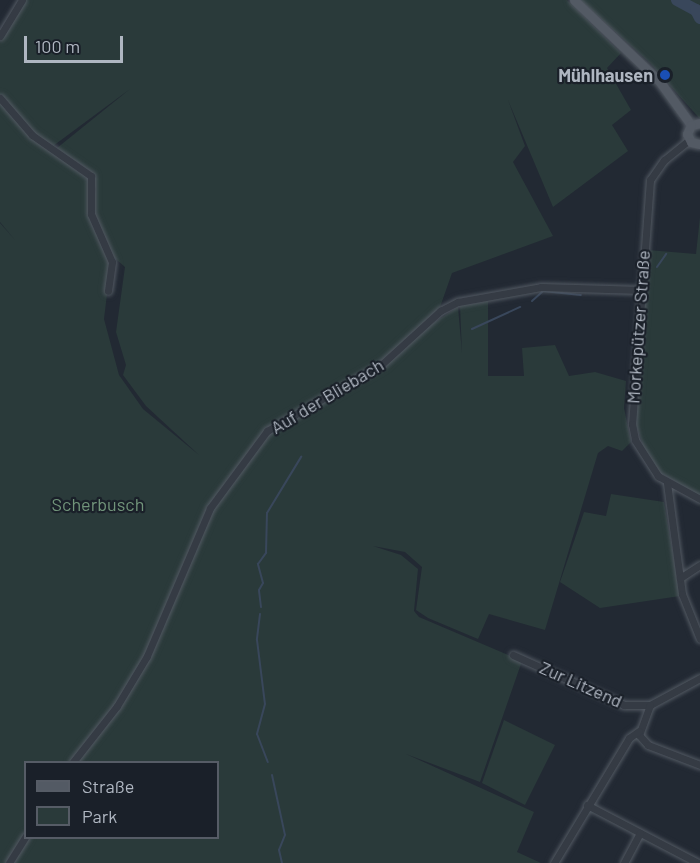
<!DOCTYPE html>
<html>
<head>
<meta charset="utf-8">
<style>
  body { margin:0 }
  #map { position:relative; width:700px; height:863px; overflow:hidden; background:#222933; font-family:Barlow,sans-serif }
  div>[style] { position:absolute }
  .green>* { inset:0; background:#2a3a3a }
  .stream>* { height:2px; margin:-1px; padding:0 1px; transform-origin:1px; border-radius:1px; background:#39475b }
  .river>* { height:12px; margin:-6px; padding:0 6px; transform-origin:6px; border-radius:6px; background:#39475b }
  .roads { filter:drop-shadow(0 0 2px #525962) drop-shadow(0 0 2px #525962) }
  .minor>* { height:7px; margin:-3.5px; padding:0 3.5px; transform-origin:3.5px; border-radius:3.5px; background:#353b44 }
  .major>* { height:9px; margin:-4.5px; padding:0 4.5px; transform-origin:4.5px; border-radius:4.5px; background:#535a64 }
  .dots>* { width:16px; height:16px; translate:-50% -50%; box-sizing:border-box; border:3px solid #1a2029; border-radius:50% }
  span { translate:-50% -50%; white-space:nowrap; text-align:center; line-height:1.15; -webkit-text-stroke:4.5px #1a2029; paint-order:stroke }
  .poi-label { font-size:18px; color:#afb6c1; font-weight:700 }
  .right { translate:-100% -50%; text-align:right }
  .street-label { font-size:18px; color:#afb6c1 }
  .park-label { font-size:18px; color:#71947a }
  .legend { position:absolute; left:24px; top:761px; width:195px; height:78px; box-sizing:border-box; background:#1a2029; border:2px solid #565c66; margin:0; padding:8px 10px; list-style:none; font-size:18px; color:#afb6c1 }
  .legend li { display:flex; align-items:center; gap:12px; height:30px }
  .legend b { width:30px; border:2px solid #565c66 }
  .scale { position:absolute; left:24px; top:36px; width:99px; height:27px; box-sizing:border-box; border:3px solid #afb6c1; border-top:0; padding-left:8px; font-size:18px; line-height:21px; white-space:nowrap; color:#afb6c1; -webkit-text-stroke:4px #1a2029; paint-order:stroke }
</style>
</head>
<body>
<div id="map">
  <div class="green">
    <div style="clip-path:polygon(evenodd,23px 0,567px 0,621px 53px,607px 68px,631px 110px,612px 125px,628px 151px,553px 207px,508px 100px,525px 146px,513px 162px,553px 236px,452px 273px,439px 310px,425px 323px,429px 326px,458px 307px,462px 353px,460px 306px,488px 301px,488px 376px,524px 376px,522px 348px,555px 345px,569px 376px,595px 372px,626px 381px,624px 408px,631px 442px,622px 451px,608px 446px,598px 453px,545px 630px,489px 614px,478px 639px,428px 618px,416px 610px,422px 567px,405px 552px,373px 546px,401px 555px,418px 569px,414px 611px,419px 617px,522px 661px,480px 782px,406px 754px,534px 812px,517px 852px,541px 863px,0 863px,0 223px,15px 240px,0 222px,0 101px,35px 141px,89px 177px,88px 211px,111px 261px,104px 319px,119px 375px,143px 409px,199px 455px,146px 406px,123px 375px,126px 365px,116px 332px,125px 267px,111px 255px,92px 210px,96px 189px,91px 172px,57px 148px,130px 89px,53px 146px,30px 131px,0 95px,0 39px,23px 0,26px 762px,218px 762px,218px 838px,26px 838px,26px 762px)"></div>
    <div style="clip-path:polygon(580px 0,700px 0,700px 119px,650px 63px)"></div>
    <div style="clip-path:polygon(700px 217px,700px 496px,659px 472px,647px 457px,635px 421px,648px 250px,696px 254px)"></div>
    <div style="clip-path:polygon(611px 494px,664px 502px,680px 596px,600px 608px,560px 582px,584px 512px,606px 516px)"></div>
    <div style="clip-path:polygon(504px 720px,555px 745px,525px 805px,482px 783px)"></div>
  </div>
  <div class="stream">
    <div style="left:657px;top:267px;width:16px;rotate:-55deg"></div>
    <div style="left:532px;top:301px;width:15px;rotate:-42deg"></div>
    <div style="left:543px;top:291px;width:38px;rotate:6deg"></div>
    <div style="left:472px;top:329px;width:53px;rotate:-24.6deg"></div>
    <div style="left:261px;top:607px;width:17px;rotate:-97deg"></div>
    <div style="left:259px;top:590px;width:8px;rotate:-60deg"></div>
    <div style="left:263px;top:583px;width:20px;rotate:-105deg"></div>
    <div style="left:258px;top:564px;width:14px;rotate:-54deg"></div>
    <div style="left:266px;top:553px;width:40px;rotate:-88.6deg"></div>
    <div style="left:267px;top:513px;width:66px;rotate:-58.7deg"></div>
    <div style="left:260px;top:614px;width:26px;rotate:97deg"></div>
    <div style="left:257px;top:640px;width:64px;rotate:82.9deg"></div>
    <div style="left:265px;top:704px;width:31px;rotate:105deg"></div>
    <div style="left:257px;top:734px;width:30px;rotate:69deg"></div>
    <div style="left:272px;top:775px;width:61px;rotate:77.8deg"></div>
    <div style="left:285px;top:835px;width:16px;rotate:112deg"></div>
    <div style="left:279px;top:850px;width:13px;rotate:77deg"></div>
  </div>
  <div class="river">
    <div style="left:677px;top:0;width:21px;rotate:28deg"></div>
    <div style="left:696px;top:10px;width:9px;rotate:63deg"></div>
  </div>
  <div class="roads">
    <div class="minor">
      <div style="left:0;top:36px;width:42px;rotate:-58.6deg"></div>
      <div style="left:0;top:98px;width:49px;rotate:49.1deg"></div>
      <div style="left:32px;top:135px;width:72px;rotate:34.8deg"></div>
      <div style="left:91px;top:176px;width:38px;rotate:90deg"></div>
      <div style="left:91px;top:214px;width:52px;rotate:66.4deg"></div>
      <div style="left:112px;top:262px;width:29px;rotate:98deg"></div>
      <div style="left:689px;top:140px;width:32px;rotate:141deg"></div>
      <div style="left:664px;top:160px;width:24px;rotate:125deg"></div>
      <div style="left:650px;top:180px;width:245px;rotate:94.2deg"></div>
      <div style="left:632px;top:424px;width:16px;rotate:79deg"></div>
      <div style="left:635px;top:440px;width:43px;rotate:57.4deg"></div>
      <div style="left:658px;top:476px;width:48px;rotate:28.7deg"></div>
      <div style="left:667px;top:483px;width:112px;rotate:82.3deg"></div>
      <div style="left:682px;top:594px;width:48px;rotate:68.2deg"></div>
      <div style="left:680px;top:578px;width:24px;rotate:-33deg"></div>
      <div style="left:513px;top:655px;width:122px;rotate:24.2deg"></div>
      <div style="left:624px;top:705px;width:26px"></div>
      <div style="left:700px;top:678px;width:57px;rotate:151.6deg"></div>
      <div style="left:650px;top:705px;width:32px;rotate:110deg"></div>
      <div style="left:639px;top:735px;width:13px;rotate:48deg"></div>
      <div style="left:648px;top:745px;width:56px;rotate:21deg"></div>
      <div style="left:73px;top:762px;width:71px;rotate:-51.8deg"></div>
      <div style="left:117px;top:706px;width:58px;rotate:-59deg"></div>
      <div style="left:147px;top:656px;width:161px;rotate:-66.9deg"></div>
      <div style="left:210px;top:508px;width:96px;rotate:-53.5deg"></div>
      <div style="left:267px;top:431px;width:133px;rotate:-30.2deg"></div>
      <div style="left:382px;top:364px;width:79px;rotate:-42.4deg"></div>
      <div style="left:440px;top:311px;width:20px;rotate:-27deg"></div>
      <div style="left:458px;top:302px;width:84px;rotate:-10.2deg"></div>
      <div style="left:541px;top:287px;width:101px;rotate:1.7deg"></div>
      <div style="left:587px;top:805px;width:125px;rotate:27.6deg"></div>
      <div style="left:9px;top:863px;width:32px;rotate:-58deg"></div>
      <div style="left:554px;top:863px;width:146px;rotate:-59deg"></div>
      <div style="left:629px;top:738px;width:12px;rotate:-35deg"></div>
      <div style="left:624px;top:863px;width:34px;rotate:-62deg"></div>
    </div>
    <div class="major">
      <div style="left:574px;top:0;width:119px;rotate:43.6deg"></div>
      <div style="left:660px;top:82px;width:53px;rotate:54.2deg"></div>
      <div style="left:700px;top:123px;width:9px;rotate:167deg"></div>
      <div style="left:691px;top:125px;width:10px;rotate:114deg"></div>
      <div style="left:687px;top:134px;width:9px;rotate:63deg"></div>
      <div style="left:691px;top:142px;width:9px;rotate:13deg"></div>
    </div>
  </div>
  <div class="dots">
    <div style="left:665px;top:75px;background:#1a4fb4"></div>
  </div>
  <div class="poi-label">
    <span class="right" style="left:653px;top:75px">Mühlhausen</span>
  </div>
  <div class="street-label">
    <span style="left:638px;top:327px;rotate:-86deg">Morkepützer Straße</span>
    <span style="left:327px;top:396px;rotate:-31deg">Auf der Bliebach</span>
    <span style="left:581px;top:684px;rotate:24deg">Zur Litzend</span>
  </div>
  <div class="park-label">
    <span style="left:98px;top:504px">Scherbusch</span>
  </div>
  <ul class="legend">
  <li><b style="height:8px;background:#535a64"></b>Straße</li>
  <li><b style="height:16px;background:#2a3a3a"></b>Park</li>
  </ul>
  <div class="scale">100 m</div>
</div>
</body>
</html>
